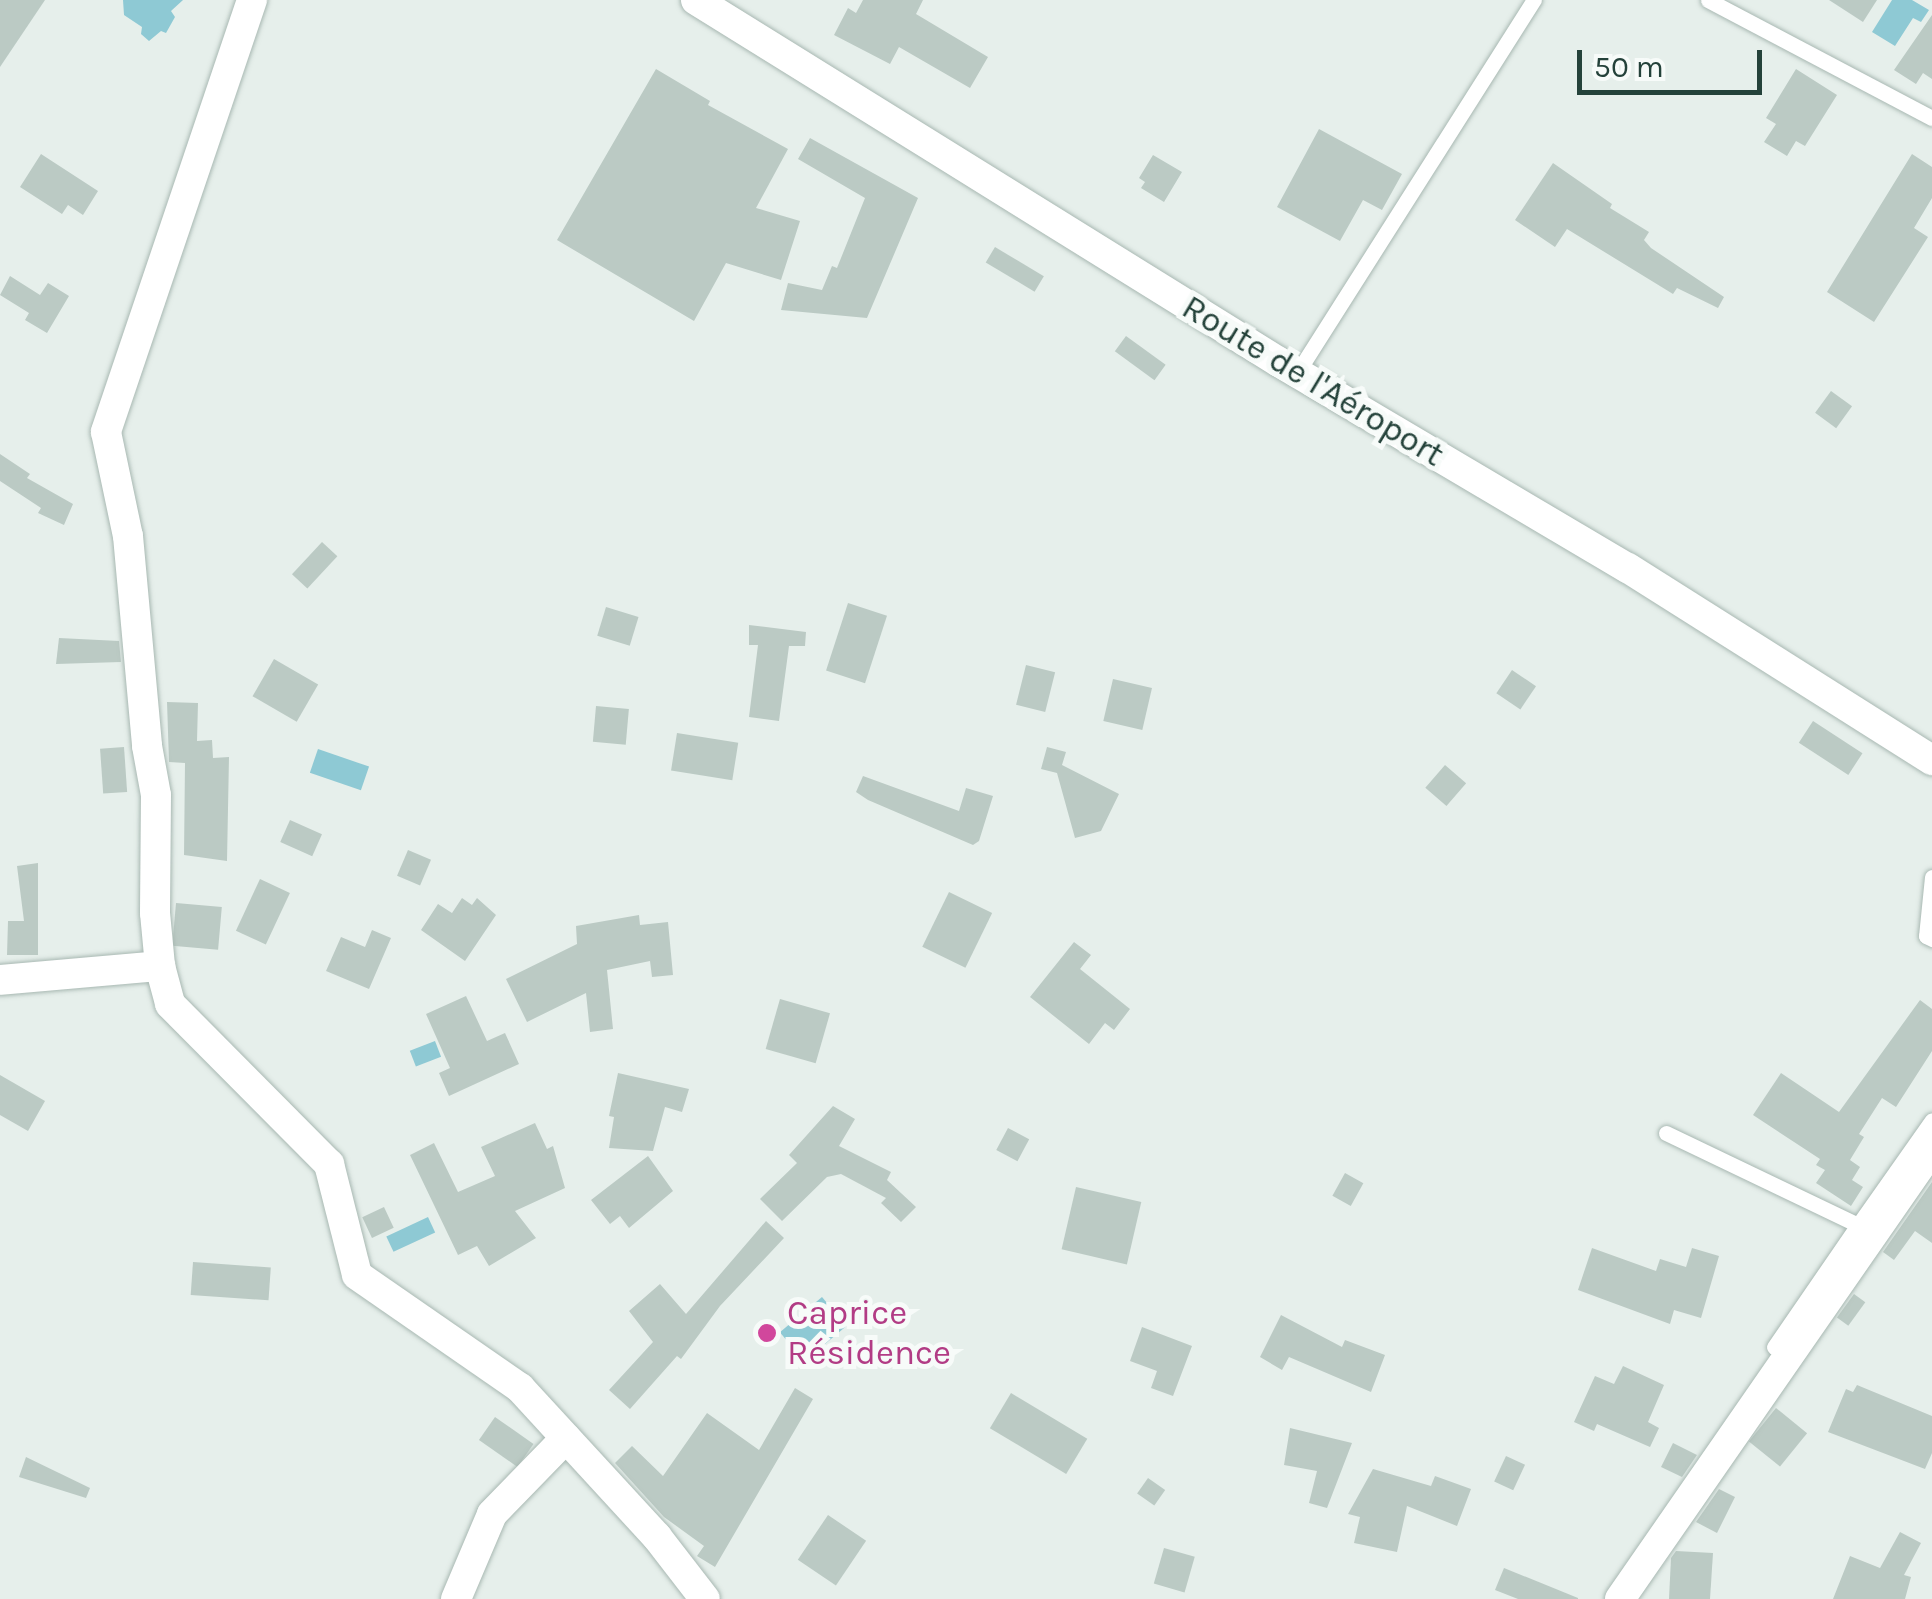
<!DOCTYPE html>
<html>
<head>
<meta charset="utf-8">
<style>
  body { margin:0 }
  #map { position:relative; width:1932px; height:1599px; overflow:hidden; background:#e6efeb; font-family:Karla,sans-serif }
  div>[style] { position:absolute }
  .water>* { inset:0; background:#8ec9d4; transform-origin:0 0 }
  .building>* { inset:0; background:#bbcac4; transform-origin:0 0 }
  .roads { filter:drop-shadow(0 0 2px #a8b8b2) drop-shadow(0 0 2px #a8b8b2) }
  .lane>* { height:15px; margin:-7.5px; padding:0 7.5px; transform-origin:7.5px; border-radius:7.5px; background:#fff }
  .street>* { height:30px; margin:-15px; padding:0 15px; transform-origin:15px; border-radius:15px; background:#fff }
  .secondary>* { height:30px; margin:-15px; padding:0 15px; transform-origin:15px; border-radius:15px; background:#fff }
  .dots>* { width:28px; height:28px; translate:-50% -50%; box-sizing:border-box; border:5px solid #f7fbf9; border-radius:50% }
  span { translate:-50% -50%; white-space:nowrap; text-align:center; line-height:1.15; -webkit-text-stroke:10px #f7fbf9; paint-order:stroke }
  .street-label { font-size:35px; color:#24423a }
  .hotel-label { font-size:35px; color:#b23c85 }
  .left { translate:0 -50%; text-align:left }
  .scale { position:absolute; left:1577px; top:50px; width:185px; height:45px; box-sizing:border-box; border:5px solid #24423a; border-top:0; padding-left:12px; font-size:30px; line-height:35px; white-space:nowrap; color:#24423a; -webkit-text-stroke:8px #f7fbf9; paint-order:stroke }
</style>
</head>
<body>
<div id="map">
  <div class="water">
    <div style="clip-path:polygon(183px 0,171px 11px,175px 17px,166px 33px,161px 31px,149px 41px,141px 34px,142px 27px,124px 15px,123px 0)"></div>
    <div style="clip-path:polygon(1892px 0,1912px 0,1929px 10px,1921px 22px,1913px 18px,1895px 46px,1872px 32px)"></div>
    <div style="left:318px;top:749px;width:54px;height:25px;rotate:19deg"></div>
    <div style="left:435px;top:1041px;width:17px;height:27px;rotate:69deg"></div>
    <div style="left:428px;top:1217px;width:17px;height:46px;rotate:65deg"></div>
    <div style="left:822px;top:1297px;width:38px;height:55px;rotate:50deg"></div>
  </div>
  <div class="building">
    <div style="clip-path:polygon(0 0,45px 0,0 67px)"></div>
    <div style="clip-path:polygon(863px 0,923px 0,916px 14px,988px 57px,970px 88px,899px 47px,890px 64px,834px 35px,848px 8px,856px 13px)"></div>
    <div style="clip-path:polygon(1829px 0,1877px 0,1863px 22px)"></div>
    <div style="clip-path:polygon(1932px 15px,1932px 79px,1923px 73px,1916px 84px,1894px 70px)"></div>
    <div style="clip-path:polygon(656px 69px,710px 101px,708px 105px,788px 149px,756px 208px,800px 221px,781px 280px,726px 263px,694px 321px,557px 240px)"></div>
    <div style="clip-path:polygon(1796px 69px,1837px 95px,1805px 146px,1796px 141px,1787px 156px,1764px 142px,1776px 124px,1766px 118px)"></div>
    <div style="clip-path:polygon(1319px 129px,1402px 174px,1382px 210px,1363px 200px,1340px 241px,1277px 207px)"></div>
    <div style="clip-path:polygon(810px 138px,918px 198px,867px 318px,781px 310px,788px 283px,822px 290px,832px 266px,837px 268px,865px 198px,798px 159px)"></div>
    <div style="clip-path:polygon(41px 154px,98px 191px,83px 215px,68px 205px,62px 214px,20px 187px)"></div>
    <div style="clip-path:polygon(1912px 154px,1932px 167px,1932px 198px,1914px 228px,1928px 237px,1874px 322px,1827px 292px)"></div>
    <div style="clip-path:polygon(1153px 155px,1182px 172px,1164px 202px,1141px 188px,1145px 182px,1139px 178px)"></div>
    <div style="clip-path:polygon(1553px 163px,1612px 204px,1610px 208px,1649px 232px,1644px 240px,1651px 248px,1724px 297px,1718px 308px,1677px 288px,1673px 294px,1567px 229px,1555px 247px,1515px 220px)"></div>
    <div style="left:995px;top:247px;width:57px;height:18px;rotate:31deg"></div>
    <div style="clip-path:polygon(10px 276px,40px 295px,48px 283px,69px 296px,47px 333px,25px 320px,29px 313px,0 295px)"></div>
    <div style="left:1126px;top:336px;width:49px;height:19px;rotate:36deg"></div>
    <div style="left:1831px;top:391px;width:26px;height:27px;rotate:36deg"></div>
    <div style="clip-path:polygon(0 454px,30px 474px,27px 478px,73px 504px,64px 525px,38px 513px,41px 508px,0 481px)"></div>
    <div style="left:322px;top:542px;width:21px;height:44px;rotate:43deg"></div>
    <div style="left:848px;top:603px;width:41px;height:71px;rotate:18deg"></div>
    <div style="left:606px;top:607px;width:34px;height:30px;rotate:17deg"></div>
    <div style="clip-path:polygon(749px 625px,806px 632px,805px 646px,789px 646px,779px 721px,749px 717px,758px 645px,749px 645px)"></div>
    <div style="clip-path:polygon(59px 638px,119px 641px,121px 662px,56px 664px)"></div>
    <div style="left:274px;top:659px;width:51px;height:43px;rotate:30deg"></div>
    <div style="left:1026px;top:665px;width:30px;height:41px;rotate:14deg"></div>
    <div style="left:1512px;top:670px;width:29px;height:28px;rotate:34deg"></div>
    <div style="left:1113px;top:679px;width:40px;height:43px;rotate:13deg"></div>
    <div style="clip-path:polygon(167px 702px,198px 703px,197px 741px,212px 740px,213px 758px,229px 757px,227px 861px,184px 855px,185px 763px,169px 762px)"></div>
    <div style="left:596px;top:706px;width:33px;height:36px;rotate:5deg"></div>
    <div style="left:1813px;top:721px;width:59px;height:26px;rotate:33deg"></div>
    <div style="left:677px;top:733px;width:62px;height:38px;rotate:9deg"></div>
    <div style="left:124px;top:747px;width:45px;height:24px;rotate:86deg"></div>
    <div style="clip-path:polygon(1047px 747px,1066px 752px,1062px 765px,1119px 794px,1101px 831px,1075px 838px,1057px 773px,1041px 769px)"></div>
    <div style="left:1445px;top:765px;width:28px;height:30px;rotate:41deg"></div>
    <div style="clip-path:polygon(863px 776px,959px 811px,966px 788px,993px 796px,979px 841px,973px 845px,868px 800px,856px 792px)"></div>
    <div style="left:290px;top:820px;width:35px;height:24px;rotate:24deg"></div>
    <div style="left:408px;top:850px;width:25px;height:28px;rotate:23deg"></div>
    <div style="clip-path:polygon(38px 863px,38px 955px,7px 955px,8px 921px,24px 921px,17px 866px)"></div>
    <div style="left:260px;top:879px;width:33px;height:57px;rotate:25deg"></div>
    <div style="left:949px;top:892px;width:48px;height:61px;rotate:26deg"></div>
    <div style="clip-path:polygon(462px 898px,472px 905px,477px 898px,496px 915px,465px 961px,421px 930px,438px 904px,452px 913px)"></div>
    <div style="left:176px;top:903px;width:46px;height:43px;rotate:5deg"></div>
    <div style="clip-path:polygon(639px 915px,640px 925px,668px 922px,673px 975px,652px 977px,650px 961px,607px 970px,613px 1029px,590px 1032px,586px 993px,527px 1022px,506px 979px,577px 944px,576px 926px)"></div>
    <div style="clip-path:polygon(372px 930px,391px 938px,369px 989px,326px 971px,341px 937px,365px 947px)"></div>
    <div style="clip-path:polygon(1074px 942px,1091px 955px,1080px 969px,1130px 1009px,1114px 1030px,1105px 1023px,1089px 1044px,1030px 997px)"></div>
    <div style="clip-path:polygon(466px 996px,487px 1041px,505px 1033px,519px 1064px,449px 1096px,439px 1073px,450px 1068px,426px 1014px)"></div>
    <div style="left:780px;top:999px;width:52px;height:52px;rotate:16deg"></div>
    <div style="clip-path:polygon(1920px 1000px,1932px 1009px,1932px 1051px,1896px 1107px,1882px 1098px,1859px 1134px,1864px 1137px,1850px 1160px,1860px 1167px,1852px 1180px,1863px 1187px,1851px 1206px,1816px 1183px,1825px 1170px,1816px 1165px,1820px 1159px,1753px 1115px,1781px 1073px,1839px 1112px)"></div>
    <div style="clip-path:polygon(618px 1073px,689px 1089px,682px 1112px,665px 1107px,653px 1151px,609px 1148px,614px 1117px,609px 1116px)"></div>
    <div style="clip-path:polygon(0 1075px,45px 1101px,28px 1131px,0 1115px)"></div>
    <div style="clip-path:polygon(833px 1106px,855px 1119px,839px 1146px,891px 1172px,887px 1180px,916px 1207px,901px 1222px,881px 1203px,886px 1198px,841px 1174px,827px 1177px,782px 1221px,760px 1199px,797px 1163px,789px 1155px)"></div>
    <div style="clip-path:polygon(535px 1123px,547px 1149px,553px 1146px,565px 1188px,515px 1211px,536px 1238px,489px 1266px,477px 1246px,458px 1255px,410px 1155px,434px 1143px,458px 1192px,495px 1176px,481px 1147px)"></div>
    <div style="left:1008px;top:1128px;width:24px;height:25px;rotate:28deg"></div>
    <div style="clip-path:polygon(648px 1156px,673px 1191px,629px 1228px,620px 1216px,610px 1224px,591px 1200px)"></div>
    <div style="left:1345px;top:1173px;width:21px;height:26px;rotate:29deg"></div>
    <div style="clip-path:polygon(1932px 1182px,1932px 1243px,1915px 1231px,1894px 1260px,1883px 1252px)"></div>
    <div style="left:1076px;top:1187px;width:67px;height:64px;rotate:13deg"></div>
    <div style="left:384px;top:1207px;width:23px;height:24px;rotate:65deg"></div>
    <div style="clip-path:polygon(766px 1221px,784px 1238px,720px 1306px,681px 1359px,677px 1356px,630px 1409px,609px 1390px,653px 1342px,629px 1311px,660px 1284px,686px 1314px)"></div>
    <div style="clip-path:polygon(1592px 1248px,1656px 1271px,1660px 1259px,1686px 1267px,1692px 1248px,1719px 1256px,1701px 1318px,1674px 1310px,1670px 1324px,1578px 1290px)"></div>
    <div style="left:193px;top:1262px;width:78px;height:33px;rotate:4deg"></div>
    <div style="left:1854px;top:1294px;width:14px;height:29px;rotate:36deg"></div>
    <div style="clip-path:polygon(1281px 1315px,1342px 1347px,1345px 1340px,1385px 1355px,1371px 1392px,1289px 1357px,1282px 1370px,1260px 1357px)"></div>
    <div style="clip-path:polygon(1142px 1327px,1192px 1346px,1173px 1396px,1151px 1388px,1157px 1371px,1130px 1361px)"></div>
    <div style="clip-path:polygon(1623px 1366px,1664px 1385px,1648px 1422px,1659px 1428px,1650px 1447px,1597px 1424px,1594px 1431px,1574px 1422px,1595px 1376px,1614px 1384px)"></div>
    <div style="clip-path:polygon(1857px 1385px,1932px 1416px,1932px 1453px,1925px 1469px,1828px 1432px,1846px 1389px,1853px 1392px)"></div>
    <div style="clip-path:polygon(795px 1388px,813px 1399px,715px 1567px,697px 1556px,704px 1546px,664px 1517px,615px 1463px,632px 1446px,663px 1476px,707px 1413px,759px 1450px)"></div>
    <div style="left:1011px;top:1393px;width:89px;height:41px;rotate:31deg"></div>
    <div style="left:1776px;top:1408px;width:40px;height:43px;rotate:39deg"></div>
    <div style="left:495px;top:1417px;width:47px;height:28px;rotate:35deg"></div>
    <div style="clip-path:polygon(1290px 1428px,1352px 1443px,1327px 1508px,1309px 1503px,1317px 1471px,1284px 1465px)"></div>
    <div style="clip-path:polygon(1673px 1443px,1697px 1455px,1682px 1477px,1661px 1467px)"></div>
    <div style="left:1506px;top:1456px;width:21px;height:28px;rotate:25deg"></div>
    <div style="clip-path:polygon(26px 1457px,90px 1488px,86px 1498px,19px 1477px)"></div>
    <div style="clip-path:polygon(1373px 1469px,1431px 1486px,1435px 1476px,1471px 1489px,1457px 1526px,1407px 1506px,1397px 1552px,1354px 1543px,1360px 1517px,1348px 1514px)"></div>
    <div style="left:1148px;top:1478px;width:21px;height:19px;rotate:35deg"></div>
    <div style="clip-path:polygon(1719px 1489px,1735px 1497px,1717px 1533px,1696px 1522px)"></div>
    <div style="left:828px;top:1515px;width:46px;height:54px;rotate:34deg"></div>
    <div style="clip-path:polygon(1900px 1532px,1921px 1543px,1904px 1575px,1911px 1577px,1905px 1599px,1833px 1599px,1850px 1556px,1880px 1568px)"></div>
    <div style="left:1164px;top:1548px;width:32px;height:37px;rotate:16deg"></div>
    <div style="clip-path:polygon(1676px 1551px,1713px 1553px,1710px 1599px,1669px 1599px,1671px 1558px)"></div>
    <div style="clip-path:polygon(1504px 1568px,1578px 1598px,1578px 1599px,1518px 1599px,1495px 1590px)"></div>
  </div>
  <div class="roads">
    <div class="lane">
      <div style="left:1708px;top:0;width:253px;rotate:27.8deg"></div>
      <div style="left:1297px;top:373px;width:442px;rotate:-57.6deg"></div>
      <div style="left:1932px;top:877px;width:59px;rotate:95.8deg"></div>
      <div style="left:1926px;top:936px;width:7px;rotate:27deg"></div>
      <div style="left:1666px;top:1133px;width:213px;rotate:25.6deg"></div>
      <div style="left:1858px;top:1225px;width:128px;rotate:-54.8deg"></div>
      <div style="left:1774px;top:1347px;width:148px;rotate:-55.5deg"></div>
    </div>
    <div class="street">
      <div style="left:252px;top:0;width:456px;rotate:108.7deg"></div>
      <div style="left:106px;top:432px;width:106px;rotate:78.1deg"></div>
      <div style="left:128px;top:536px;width:211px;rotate:84.8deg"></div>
      <div style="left:147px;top:746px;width:50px;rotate:79.6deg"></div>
      <div style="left:156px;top:795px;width:118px;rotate:90.5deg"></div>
      <div style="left:155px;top:913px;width:53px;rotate:84.6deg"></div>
      <div style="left:160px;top:966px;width:39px;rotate:75deg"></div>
      <div style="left:170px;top:1004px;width:226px;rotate:45.2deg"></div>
      <div style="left:329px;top:1164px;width:114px;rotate:75.8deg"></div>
      <div style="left:357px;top:1275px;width:198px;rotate:34.7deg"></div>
      <div style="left:520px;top:1388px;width:202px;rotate:47.4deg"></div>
      <div style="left:657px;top:1537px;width:78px;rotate:52.3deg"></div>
      <div style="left:0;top:980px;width:161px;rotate:-5deg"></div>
      <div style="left:456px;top:1599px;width:92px;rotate:-67deg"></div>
      <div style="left:492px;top:1514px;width:106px;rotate:-45.8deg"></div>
      <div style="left:1620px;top:1599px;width:548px;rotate:-55.27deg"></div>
    </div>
    <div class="secondary">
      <div style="left:696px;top:0;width:686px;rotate:31.84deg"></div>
      <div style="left:1279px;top:362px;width:405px;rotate:30.6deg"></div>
      <div style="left:1628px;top:568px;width:360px;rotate:32.3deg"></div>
    </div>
  </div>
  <div class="dots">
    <div style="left:767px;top:1333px;background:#d1479c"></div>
  </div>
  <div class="street-label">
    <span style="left:1313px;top:381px;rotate:31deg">Route de l'Aéroport</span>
  </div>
  <div class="hotel-label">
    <span class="left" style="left:787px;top:1333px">Caprice<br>Résidence</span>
  </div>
  <div class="scale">50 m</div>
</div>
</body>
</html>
